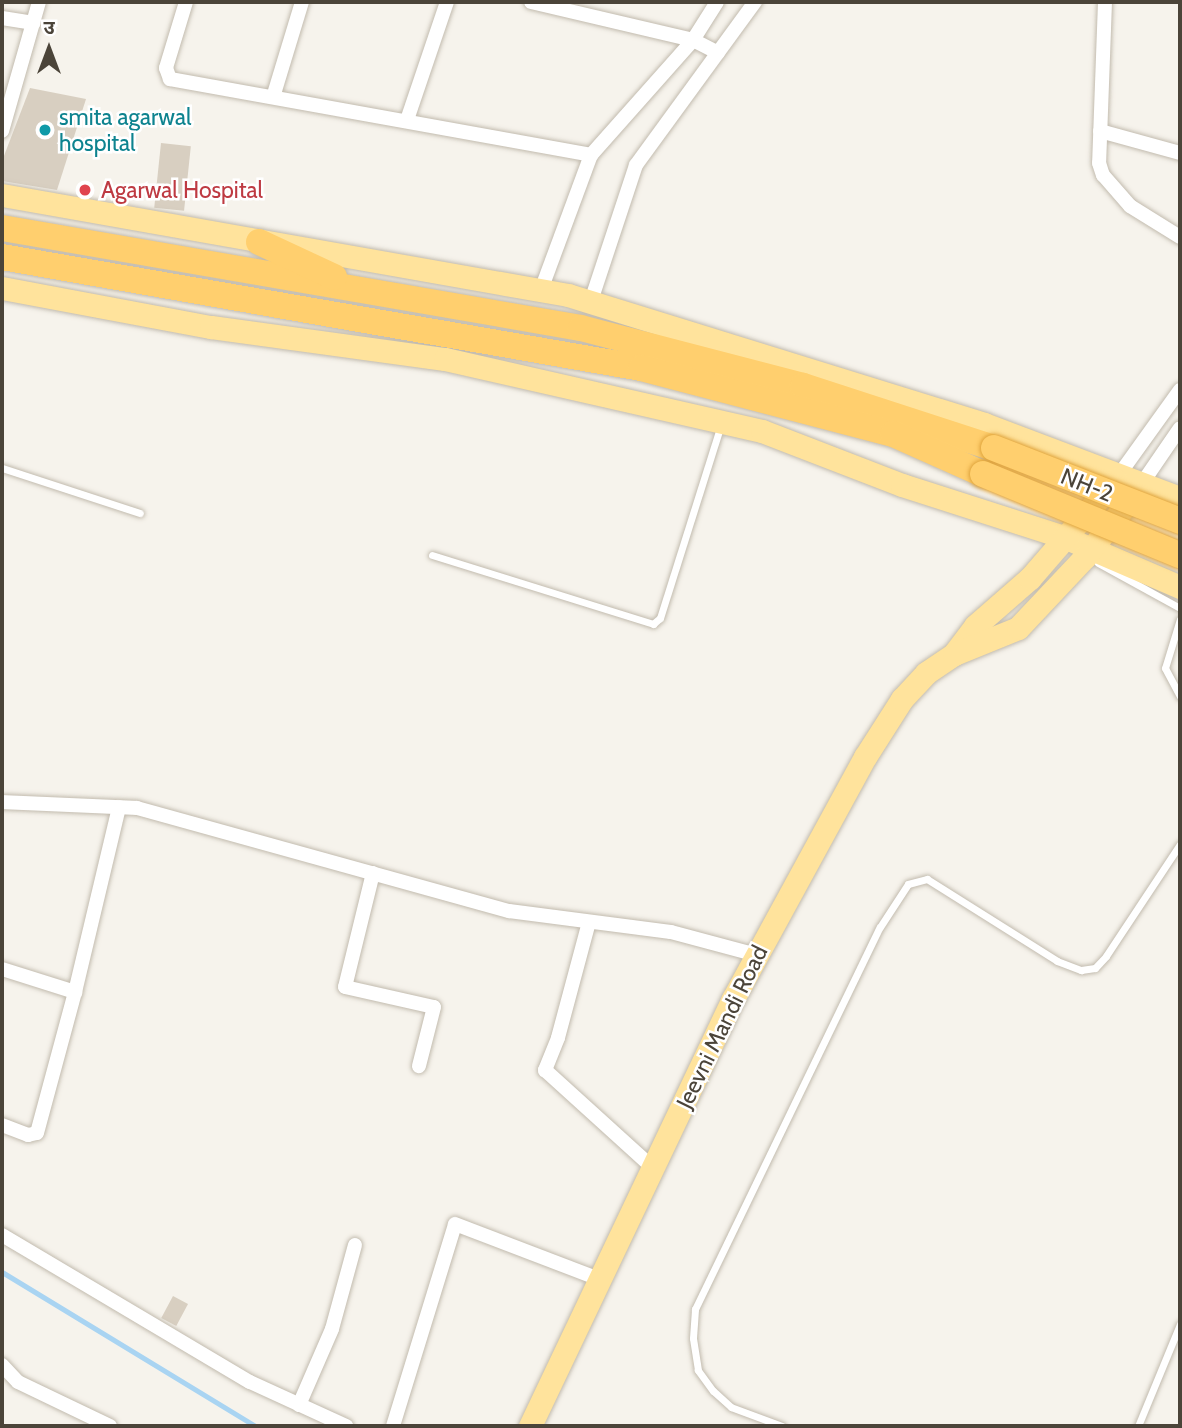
<!DOCTYPE html>
<html>
<head>
<meta charset="utf-8">
<style>
  body { margin:0 }
  #map { position:relative; width:1182px; height:1428px; overflow:hidden; background:#f6f3ec; font-family:Cabin,"Noto Sans Devanagari",sans-serif }
  div>[style] { position:absolute }
  .stream>* { height:5px; margin:-2.5px; padding:0 2.5px; transform-origin:2.5px; border-radius:2.5px; background:#a9d4f2 }
  .building>* { inset:0; background:#d8cfc1; transform-origin:0 0 }
  .roads { filter:drop-shadow(0 0 2px #c2bbae) drop-shadow(0 0 2px #c2bbae) }
  .lane>* { height:7px; margin:-3.5px; padding:0 3.5px; transform-origin:3.5px; border-radius:3.5px; background:#fff }
  .street>* { height:14px; margin:-7px; padding:0 7px; transform-origin:7px; border-radius:7px; background:#fff }
  .primary>* { height:23px; margin:-11.5px; padding:0 11.5px; transform-origin:11.5px; border-radius:11.5px; background:#ffe39c }
  .highway>* { height:26px; margin:-13px; padding:0 13px; transform-origin:13px; border-radius:13px; background:#ffcf6e }
  .bridges { filter:drop-shadow(0 0 2px #e0a43c) drop-shadow(0 0 2px #e0a43c) }
  .highway-bridge>* { height:26px; margin:-13px; padding:0 13px; transform-origin:13px; border-radius:13px; background:#ffcf6e }
  .dots>* { width:19px; height:19px; translate:-50% -50%; box-sizing:border-box; border:4px solid #fff; border-radius:50% }
  span { translate:-50% -50%; white-space:nowrap; text-align:center; line-height:1.15; -webkit-text-stroke:5px #fff; paint-order:stroke }
  .culture-label { font-size:23px; color:#0d838f }
  .left { translate:0 -50%; text-align:left }
  .health-label { font-size:23px; color:#be3a42 }
  .street-label { font-size:23px; color:#4b4439 }
  .frame { position:absolute; inset:0; border:4px solid #4b4439; pointer-events:none }
  .north { position:absolute; left:14px; top:14px; width:70px; height:70px; -webkit-text-stroke:5px #fff; paint-order:stroke; rotate:0deg; font-size:19px; font-weight:700; line-height:28px; text-align:center; color:#4b4439 }
  .north::after { content:''; display:block; margin:auto; width:24px; height:32px; background:#4b4439; clip-path:polygon(50% 0,100% 100%,50% 72%,0 100%) }
</style>
</head>
<body>
<div id="map">
  <div class="stream">
    <div style="left:2px;top:1272px;width:296px;rotate:31.3deg"></div>
  </div>
  <div class="building">
    <div style="clip-path:polygon(30px 88px,86px 99px,57px 190px,2px 181px,2px 161px)"></div>
    <div style="left:161px;top:143px;width:30px;height:65px;rotate:6deg"></div>
    <div style="left:173px;top:1296px;width:17px;height:25px;rotate:28deg"></div>
  </div>
  <div class="roads">
    <div class="lane">
      <div style="left:2px;top:468px;width:145px;rotate:18.1deg"></div>
      <div style="left:432px;top:555px;width:232px;rotate:17.3deg"></div>
      <div style="left:653px;top:624px;width:9px;rotate:-41deg"></div>
      <div style="left:660px;top:618px;width:203px;rotate:-72.5deg"></div>
      <div style="left:1098px;top:563px;width:94px;rotate:28.8deg"></div>
      <div style="left:1180px;top:619px;width:51px;rotate:107deg"></div>
      <div style="left:1165px;top:668px;width:32px;rotate:62deg"></div>
      <div style="left:782px;top:1426px;width:54px;rotate:-159.6deg"></div>
      <div style="left:731px;top:1407px;width:24px;rotate:-138deg"></div>
      <div style="left:713px;top:1391px;width:26px;rotate:-126deg"></div>
      <div style="left:698px;top:1370px;width:32px;rotate:-99deg"></div>
      <div style="left:693px;top:1338px;width:29px;rotate:-86deg"></div>
      <div style="left:695px;top:1309px;width:424px;rotate:-64.2deg"></div>
      <div style="left:880px;top:927px;width:51px;rotate:-56.9deg"></div>
      <div style="left:908px;top:884px;width:20px;rotate:-15deg"></div>
      <div style="left:927px;top:879px;width:154px;rotate:32.2deg"></div>
      <div style="left:1057px;top:961px;width:26px;rotate:21deg"></div>
      <div style="left:1081px;top:970px;width:14px;rotate:-8deg"></div>
      <div style="left:1095px;top:968px;width:16px;rotate:-47deg"></div>
      <div style="left:1106px;top:956px;width:134px;rotate:-56.5deg"></div>
      <div style="left:1138px;top:1426px;width:110px;rotate:-67.6deg"></div>
    </div>
    <div class="street">
      <div style="left:186px;top:2px;width:69px;rotate:106.9deg"></div>
      <div style="left:166px;top:68px;width:12px;rotate:70deg"></div>
      <div style="left:170px;top:79px;width:428px;rotate:10.2deg"></div>
      <div style="left:531px;top:2px;width:166px;rotate:13.2deg"></div>
      <div style="left:693px;top:40px;width:28px;rotate:27deg"></div>
      <div style="left:1105px;top:2px;width:161px;rotate:92.1deg"></div>
      <div style="left:1099px;top:163px;width:13px;rotate:72deg"></div>
      <div style="left:1103px;top:175px;width:41px;rotate:48.9deg"></div>
      <div style="left:1130px;top:206px;width:59px;rotate:31.8deg"></div>
      <div style="left:2px;top:18px;width:32px;rotate:9deg"></div>
      <div style="left:274px;top:94px;width:96px;rotate:-73.1deg"></div>
      <div style="left:407px;top:120px;width:125px;rotate:-71.3deg"></div>
      <div style="left:2px;top:131px;width:134px;rotate:-74deg"></div>
      <div style="left:1100px;top:131px;width:83px;rotate:15.4deg"></div>
      <div style="left:541px;top:290px;width:144px;rotate:-69.7deg"></div>
      <div style="left:591px;top:155px;width:154px;rotate:-48.4deg"></div>
      <div style="left:693px;top:40px;width:45px;rotate:-57.7deg"></div>
      <div style="left:591px;top:301px;width:143px;rotate:-71.7deg"></div>
      <div style="left:636px;top:165px;width:202px;rotate:-53.9deg"></div>
      <div style="left:1121px;top:472px;width:101px;rotate:-54.3deg"></div>
      <div style="left:1143px;top:482px;width:65px;rotate:-55.6deg"></div>
      <div style="left:2px;top:802px;width:135px;rotate:2.5deg"></div>
      <div style="left:137px;top:808px;width:386px;rotate:15.5deg"></div>
      <div style="left:509px;top:911px;width:163px;rotate:7.4deg"></div>
      <div style="left:671px;top:932px;width:89px;rotate:15deg"></div>
      <div style="left:373px;top:873px;width:117px;rotate:103.8deg"></div>
      <div style="left:345px;top:987px;width:91px;rotate:12.7deg"></div>
      <div style="left:434px;top:1007px;width:61px;rotate:104.3deg"></div>
      <div style="left:589px;top:922px;width:120px;rotate:105deg"></div>
      <div style="left:558px;top:1038px;width:35px;rotate:112deg"></div>
      <div style="left:545px;top:1070px;width:147px;rotate:42.2deg"></div>
      <div style="left:2px;top:969px;width:77px;rotate:17.5deg"></div>
      <div style="left:75px;top:992px;width:190px;rotate:-76.6deg"></div>
      <div style="left:2px;top:1125px;width:28px;rotate:21deg"></div>
      <div style="left:28px;top:1135px;width:9px;rotate:-13deg"></div>
      <div style="left:37px;top:1133px;width:146px;rotate:-74.9deg"></div>
      <div style="left:2px;top:1235px;width:288px;rotate:30.7deg"></div>
      <div style="left:250px;top:1382px;width:106px;rotate:24.6deg"></div>
      <div style="left:2px;top:1365px;width:23px;rotate:47deg"></div>
      <div style="left:18px;top:1382px;width:102px;rotate:25.6deg"></div>
      <div style="left:299px;top:1405px;width:83px;rotate:-66.5deg"></div>
      <div style="left:332px;top:1329px;width:87px;rotate:-74.7deg"></div>
      <div style="left:393px;top:1426px;width:211px;rotate:-72.9deg"></div>
      <div style="left:455px;top:1224px;width:157px;rotate:20.9deg"></div>
    </div>
    <div class="primary">
      <div style="left:2px;top:195px;width:575px;rotate:10.02deg"></div>
      <div style="left:568px;top:295px;width:436px;rotate:17.2deg"></div>
      <div style="left:984px;top:424px;width:210px;rotate:20.7deg"></div>
      <div style="left:2px;top:288px;width:213px;rotate:10.6deg"></div>
      <div style="left:211px;top:327px;width:236px;rotate:7.8deg"></div>
      <div style="left:445px;top:359px;width:325px;rotate:12.8deg"></div>
      <div style="left:762px;top:431px;width:150px;rotate:21.1deg"></div>
      <div style="left:902px;top:485px;width:170px;rotate:17.8deg"></div>
      <div style="left:1064px;top:537px;width:126px;rotate:23.3deg"></div>
      <div style="left:954px;top:654px;width:35px;rotate:-53deg"></div>
      <div style="left:975px;top:626px;width:73px;rotate:-41.1deg"></div>
      <div style="left:1030px;top:578px;width:130px;rotate:-49.1deg"></div>
      <div style="left:530px;top:1426px;width:473px;rotate:-64.6deg"></div>
      <div style="left:733px;top:999px;width:276px;rotate:-61.4deg"></div>
      <div style="left:865px;top:757px;width:69px;rotate:-57.5deg"></div>
      <div style="left:902px;top:699px;width:35px;rotate:-47deg"></div>
      <div style="left:926px;top:673px;width:34px;rotate:-34deg"></div>
      <div style="left:954px;top:654px;width:69px;rotate:-22.1deg"></div>
      <div style="left:1018px;top:628px;width:98px;rotate:-46.7deg"></div>
      <div style="left:1085px;top:557px;width:88px;rotate:-52deg"></div>
    </div>
    <div class="highway">
      <div style="left:2px;top:228px;width:588px;rotate:9.8deg"></div>
      <div style="left:581px;top:328px;width:229px;rotate:14.6deg"></div>
      <div style="left:803px;top:386px;width:201px;rotate:18deg"></div>
      <div style="left:259px;top:242px;width:83px;rotate:25deg"></div>
      <div style="left:2px;top:257px;width:649px;rotate:9.85deg"></div>
      <div style="left:641px;top:368px;width:260px;rotate:14.7deg"></div>
      <div style="left:893px;top:434px;width:98px;rotate:24deg"></div>
    </div>
  </div>
  <div class="bridges">
    <div class="highway-bridge">
      <div style="left:994px;top:448px;width:200px;rotate:21.4deg"></div>
      <div style="left:983px;top:474px;width:213px;rotate:22.4deg"></div>
    </div>
  </div>
  <div class="dots">
    <div style="left:45px;top:130px;background:#0f9aa8"></div>
    <div style="left:85px;top:190px;background:#e0444e"></div>
  </div>
  <div class="culture-label">
    <span class="left" style="left:59px;top:130px">smita agarwal<br>hospital</span>
  </div>
  <div class="health-label">
    <span class="left" style="left:101px;top:190px">Agarwal Hospital</span>
  </div>
  <div class="street-label">
    <span style="left:1087px;top:485px;rotate:22deg">NH-2</span>
    <span style="left:722px;top:1027px;rotate:-64deg">Jeevni Mandi Road</span>
  </div>
  <div class="frame"></div>
  <div class="north">उ</div>
</div>
</body>
</html>
